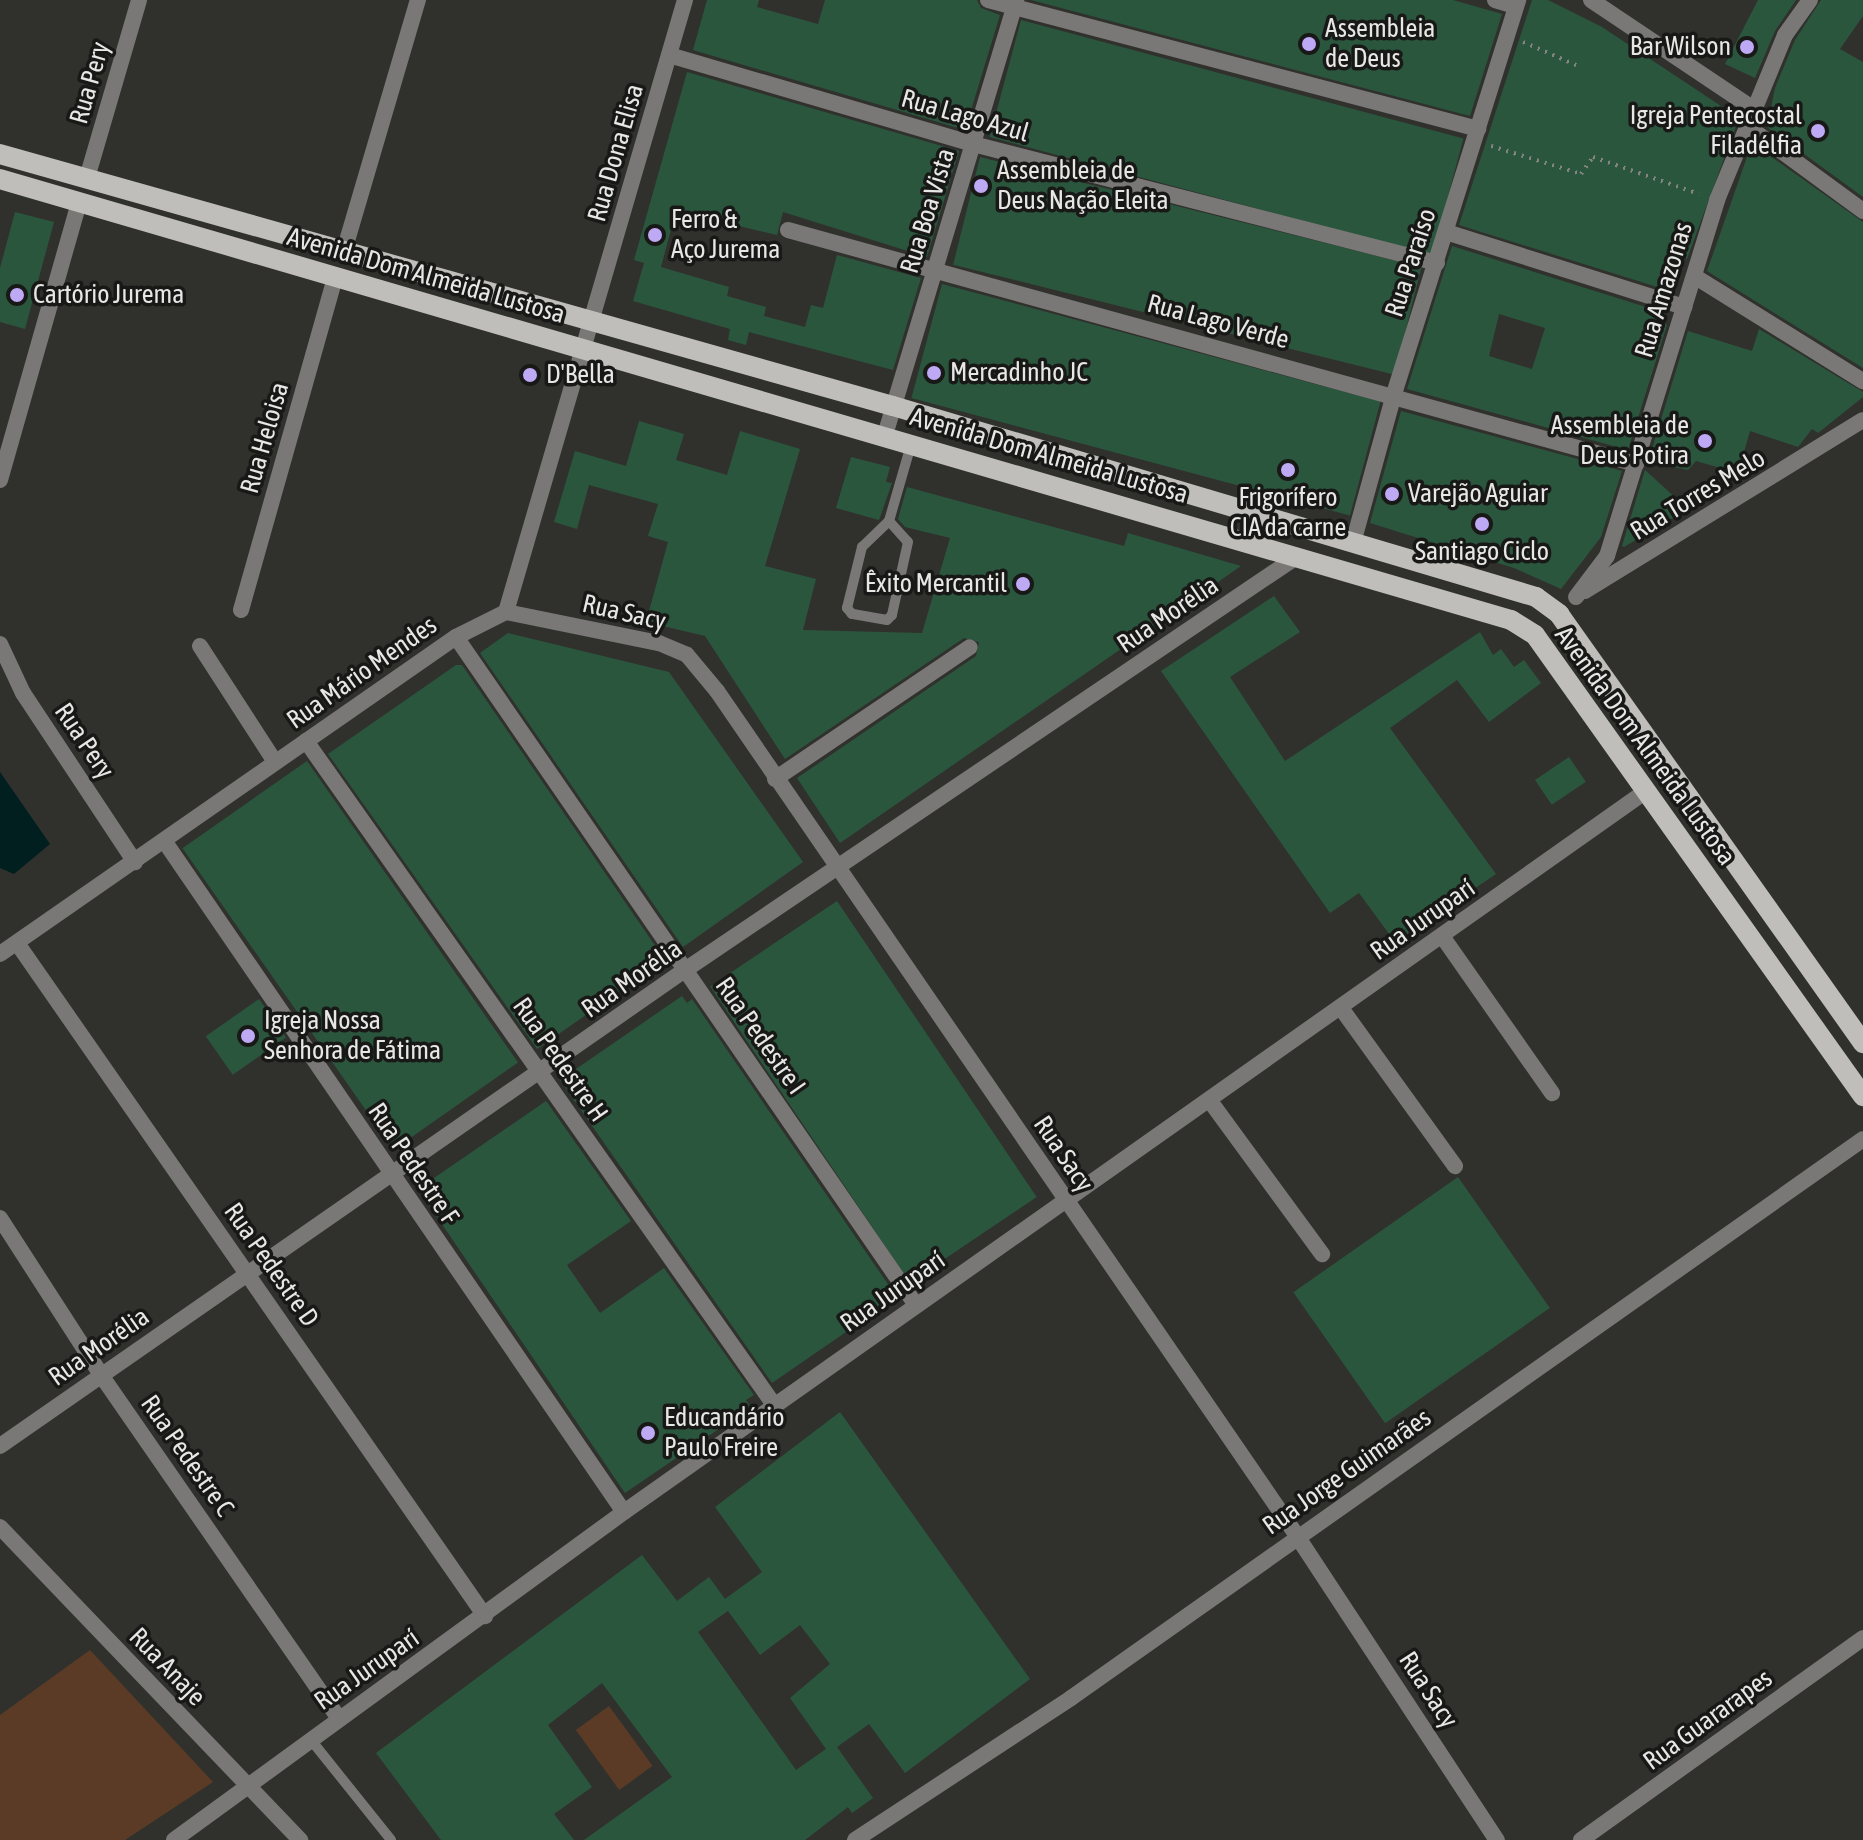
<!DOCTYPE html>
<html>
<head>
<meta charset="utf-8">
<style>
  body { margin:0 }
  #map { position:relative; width:1863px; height:1840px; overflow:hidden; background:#30312d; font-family:"Asap Condensed",sans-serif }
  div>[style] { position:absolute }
  .green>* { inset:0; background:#5c3b26; transform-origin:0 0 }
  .water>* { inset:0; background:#001f1e }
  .building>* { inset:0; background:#2b563e; transform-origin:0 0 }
  .path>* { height:4px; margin-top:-2px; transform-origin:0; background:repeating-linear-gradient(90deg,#848581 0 2px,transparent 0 8px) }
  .lane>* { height:10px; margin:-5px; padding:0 5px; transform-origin:5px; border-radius:5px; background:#797876 }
  .street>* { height:16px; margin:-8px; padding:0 8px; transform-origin:8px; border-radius:8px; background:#797876 }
  .primary>* { height:20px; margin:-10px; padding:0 10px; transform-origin:10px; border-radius:10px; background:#c0beba }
  .dots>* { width:22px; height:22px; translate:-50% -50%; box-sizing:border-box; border:4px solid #181917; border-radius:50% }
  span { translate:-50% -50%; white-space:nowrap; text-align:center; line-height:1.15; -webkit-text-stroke:7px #181917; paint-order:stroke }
  .poi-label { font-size:26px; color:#e7e8e5 }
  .left { translate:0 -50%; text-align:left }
  .right { translate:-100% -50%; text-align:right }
  .street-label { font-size:26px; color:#e7e8e5 }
</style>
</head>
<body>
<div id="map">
  <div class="green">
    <div style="clip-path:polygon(90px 1650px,213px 1782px,125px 1840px,0 1840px,0 1715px)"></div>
    <div style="left:609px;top:1706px;width:74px;height:41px;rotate:54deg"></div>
  </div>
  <div class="water">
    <div style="clip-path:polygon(0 772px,50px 844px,14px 874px,0 868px)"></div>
  </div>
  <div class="building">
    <div style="clip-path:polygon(707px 0,759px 0,757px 7px,818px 24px,825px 0,977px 0,981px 8px,1000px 15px,965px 130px,693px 50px)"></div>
    <div style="clip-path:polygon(1031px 0,1453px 0,1502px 14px,1470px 116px)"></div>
    <div style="clip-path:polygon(1532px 0,1548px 0,1602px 27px,1739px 118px,1687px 259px,1681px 255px,1670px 291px,1459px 225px)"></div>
    <div style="clip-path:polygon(1758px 0,1796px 0,1775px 31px,1755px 78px,1725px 64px)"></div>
    <div style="clip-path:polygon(1821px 0,1863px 0,1863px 16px,1840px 49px,1863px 62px,1863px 197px,1767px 127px,1775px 88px,1795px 40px)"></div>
    <div style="left:1021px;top:20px;width:458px;height:121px;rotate:15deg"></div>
    <div style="clip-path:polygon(687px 72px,959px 151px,927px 257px,783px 212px,777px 235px,676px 211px,661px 267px,729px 287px,727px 296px,766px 307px,764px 316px,805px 327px,811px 305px,823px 308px,837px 255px,921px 278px,893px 370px,749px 332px,746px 345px,728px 340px,730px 329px,633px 301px,644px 263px,634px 260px)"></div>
    <div style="clip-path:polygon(1752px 143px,1863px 222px,1863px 368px,1707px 271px)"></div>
    <div style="left:980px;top:157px;width:455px;height:111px;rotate:14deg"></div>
    <div style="clip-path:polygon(15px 212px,54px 222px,25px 329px,0 322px,0 268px)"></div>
    <div style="clip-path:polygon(evenodd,1452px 246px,1665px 313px,1662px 323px,1667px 325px,1628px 450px,1407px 389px,1452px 246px,1499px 314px,1545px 328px,1532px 369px,1489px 356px,1499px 314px)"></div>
    <div style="left:942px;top:284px;width:454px;height:118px;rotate:15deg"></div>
    <div style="clip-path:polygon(1759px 329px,1863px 392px,1863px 397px,1818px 433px,1812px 429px,1798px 447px,1750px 431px,1738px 473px,1696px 461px,1688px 470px,1648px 462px,1688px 331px,1752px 351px)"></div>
    <div style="clip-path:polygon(1401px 411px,1622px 471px,1601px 537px,1561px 589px,1514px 568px,1370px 523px)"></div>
    <div style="clip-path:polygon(639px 421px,684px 434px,676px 460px,727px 475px,740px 431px,800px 449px,765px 566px,816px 579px,803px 630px,922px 633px,950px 538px,905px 527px,898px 519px,907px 487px,1124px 546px,1128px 533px,1241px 566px,840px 843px,797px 778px,976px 656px,979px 642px,964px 638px,785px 759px,705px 636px,646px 622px,668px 542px,648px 536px,658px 504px,589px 485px,577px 529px,554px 522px,575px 451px,626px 466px)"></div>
    <div style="clip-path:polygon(851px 457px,890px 467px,886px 482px,892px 483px,879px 520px,836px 508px)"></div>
    <div style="clip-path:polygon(1645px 470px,1688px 509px,1624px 547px,1622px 546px)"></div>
    <div style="clip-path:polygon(1274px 596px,1300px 632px,1230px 677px,1285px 761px,1480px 632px,1493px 655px,1501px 649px,1514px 667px,1524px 660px,1541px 683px,1489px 722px,1457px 680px,1390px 728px,1496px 874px,1395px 942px,1359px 893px,1330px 913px,1161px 671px)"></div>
    <div style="clip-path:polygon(508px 633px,669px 672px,803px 862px,683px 947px,480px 653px)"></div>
    <div style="clip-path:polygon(456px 665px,462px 665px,665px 960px,537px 1049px,328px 754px)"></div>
    <div style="left:1569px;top:757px;width:30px;height:41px;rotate:56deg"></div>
    <div style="left:307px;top:761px;width:368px;height:152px;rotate:55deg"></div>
    <div style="left:837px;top:901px;width:357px;height:153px;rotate:56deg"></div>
    <div style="clip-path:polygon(682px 996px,687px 1003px,692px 999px,894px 1293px,888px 1297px,891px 1301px,772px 1383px,560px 1080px)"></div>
    <div style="left:259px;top:999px;width:47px;height:65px;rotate:55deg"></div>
    <div style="clip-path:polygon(546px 1101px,631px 1221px,567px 1265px,600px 1313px,664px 1268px,754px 1395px,746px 1400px,751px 1407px,625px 1493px,418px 1189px)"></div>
    <div style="left:1458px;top:1177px;width:160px;height:201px;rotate:55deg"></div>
    <div style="clip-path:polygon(evenodd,840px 1412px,1030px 1679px,905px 1773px,869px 1724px,837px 1747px,873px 1798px,852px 1813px,848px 1807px,805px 1840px,584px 1840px,672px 1777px,602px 1683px,548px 1725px,592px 1787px,554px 1814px,574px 1840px,441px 1840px,376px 1753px,642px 1555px,677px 1601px,709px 1577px,725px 1599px,762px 1572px,715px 1507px,840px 1412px,728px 1611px,760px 1655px,800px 1625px,830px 1664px,790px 1698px,826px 1749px,796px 1770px,698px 1632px,728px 1611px)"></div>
  </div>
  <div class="path">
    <div style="left:1523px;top:42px;width:58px;rotate:23.5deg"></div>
    <div style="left:1491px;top:146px;width:94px;rotate:17.3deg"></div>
    <div style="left:1581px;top:174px;width:21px;rotate:-55deg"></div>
    <div style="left:1593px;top:157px;width:112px;rotate:19.2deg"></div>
  </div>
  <div class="lane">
    <div style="left:889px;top:521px;width:28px;rotate:48deg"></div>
    <div style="left:908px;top:542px;width:75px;rotate:102.4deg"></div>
    <div style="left:892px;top:615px;width:7px;rotate:135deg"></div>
    <div style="left:887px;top:620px;width:36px;rotate:-170deg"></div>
    <div style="left:852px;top:614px;width:8px;rotate:-130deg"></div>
    <div style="left:847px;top:608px;width:63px;rotate:-76.2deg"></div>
    <div style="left:862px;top:547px;width:37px;rotate:-44deg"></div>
    <div style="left:889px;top:521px;width:79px;rotate:-73.9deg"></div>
    <div style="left:311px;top:1740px;width:128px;rotate:51.3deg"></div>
  </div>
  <div class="street">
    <div style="left:988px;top:0;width:507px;rotate:14.75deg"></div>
    <div style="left:1495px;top:0;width:21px;rotate:17deg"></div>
    <div style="left:1591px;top:0;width:196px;rotate:33.8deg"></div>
    <div style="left:669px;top:55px;width:317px;rotate:16.3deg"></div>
    <div style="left:973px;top:144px;width:479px;rotate:14.4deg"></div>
    <div style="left:1747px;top:126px;width:144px;rotate:36.2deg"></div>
    <div style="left:87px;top:178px;width:185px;rotate:-73.7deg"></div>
    <div style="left:788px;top:230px;width:880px;rotate:15.43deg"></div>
    <div style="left:1446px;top:232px;width:250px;rotate:17.5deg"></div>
    <div style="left:344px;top:251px;width:262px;rotate:-73.6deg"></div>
    <div style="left:1694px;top:276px;width:199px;rotate:31.9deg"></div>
    <div style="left:885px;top:435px;width:454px;rotate:-73.2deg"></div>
    <div style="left:0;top:480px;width:289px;rotate:-74.1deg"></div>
    <div style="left:1353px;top:543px;width:155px;rotate:-74.6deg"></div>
    <div style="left:1394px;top:394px;width:413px;rotate:-72.5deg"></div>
    <div style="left:1585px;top:591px;width:326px;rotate:-31.6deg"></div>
    <div style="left:1576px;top:597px;width:51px;rotate:-52.9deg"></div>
    <div style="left:1607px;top:556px;width:373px;rotate:-72.8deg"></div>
    <div style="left:1717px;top:200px;width:178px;rotate:-67.6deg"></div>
    <div style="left:1785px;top:35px;width:43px;rotate:-54.5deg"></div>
    <div style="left:241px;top:610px;width:345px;rotate:-74.2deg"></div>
    <div style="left:506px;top:612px;width:156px;rotate:11.5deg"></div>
    <div style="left:659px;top:643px;width:30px;rotate:23deg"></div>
    <div style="left:687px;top:655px;width:47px;rotate:50.2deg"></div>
    <div style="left:717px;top:691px;width:1025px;rotate:55.53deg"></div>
    <div style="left:1297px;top:1536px;width:364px;rotate:56.7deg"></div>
    <div style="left:456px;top:637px;width:811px;rotate:55.45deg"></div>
    <div style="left:0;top:644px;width:54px;rotate:64.9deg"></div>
    <div style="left:23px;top:693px;width:203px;rotate:56.5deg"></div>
    <div style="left:200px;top:646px;width:138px;rotate:57.1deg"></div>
    <div style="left:306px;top:741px;width:814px;rotate:54.81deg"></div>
    <div style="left:775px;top:779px;width:235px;rotate:-34.1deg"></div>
    <div style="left:165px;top:842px;width:812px;rotate:55.59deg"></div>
    <div style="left:1442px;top:936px;width:192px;rotate:55deg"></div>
    <div style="left:17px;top:943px;width:820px;rotate:55.19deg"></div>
    <div style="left:0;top:954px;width:555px;rotate:-34.81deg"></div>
    <div style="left:456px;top:637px;width:56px;rotate:-26.6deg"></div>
    <div style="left:506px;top:612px;width:638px;rotate:-73.7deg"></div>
    <div style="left:1341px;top:1008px;width:195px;rotate:54.2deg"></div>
    <div style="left:1210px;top:1101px;width:190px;rotate:53.8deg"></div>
    <div style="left:0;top:1218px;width:187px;rotate:57.2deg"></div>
    <div style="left:101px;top:1375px;width:418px;rotate:55.3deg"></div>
    <div style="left:0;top:1446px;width:834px;rotate:-34.8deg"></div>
    <div style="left:685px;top:970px;width:736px;rotate:-34.04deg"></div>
    <div style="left:0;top:1527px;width:434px;rotate:46.2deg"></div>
    <div style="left:174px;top:1840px;width:557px;rotate:-36.09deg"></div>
    <div style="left:624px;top:1512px;width:1251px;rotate:-35.2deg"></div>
    <div style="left:855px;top:1840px;width:258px;rotate:-33.3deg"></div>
    <div style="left:1071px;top:1698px;width:969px;rotate:-35.21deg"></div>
    <div style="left:1581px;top:1840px;width:347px;rotate:-35.6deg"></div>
  </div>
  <div class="primary">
    <div style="left:0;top:154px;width:928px;rotate:15.76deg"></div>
    <div style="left:893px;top:406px;width:671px;rotate:16.54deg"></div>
    <div style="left:1536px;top:597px;width:29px;rotate:36deg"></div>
    <div style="left:1559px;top:614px;width:526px;rotate:54.68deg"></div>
    <div style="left:0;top:179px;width:1574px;rotate:16.27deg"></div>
    <div style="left:1511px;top:620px;width:28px;rotate:32deg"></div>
    <div style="left:1535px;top:635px;width:566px;rotate:54.57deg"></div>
  </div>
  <div class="dots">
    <div style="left:1309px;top:44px;background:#bea9f5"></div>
    <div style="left:1747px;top:47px;background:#bea9f5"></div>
    <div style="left:1818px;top:131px;background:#bea9f5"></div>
    <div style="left:981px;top:186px;background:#bea9f5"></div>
    <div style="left:655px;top:235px;background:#bea9f5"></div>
    <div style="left:17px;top:295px;background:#bea9f5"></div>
    <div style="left:934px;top:373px;background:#bea9f5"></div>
    <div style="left:530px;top:375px;background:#bea9f5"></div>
    <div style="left:1705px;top:441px;background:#bea9f5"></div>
    <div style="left:1288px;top:470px;background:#bea9f5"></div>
    <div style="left:1392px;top:494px;background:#bea9f5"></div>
    <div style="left:1482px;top:524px;background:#bea9f5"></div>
    <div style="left:1023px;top:584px;background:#bea9f5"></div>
    <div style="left:248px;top:1036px;background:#bea9f5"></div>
    <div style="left:648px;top:1433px;background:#bea9f5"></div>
  </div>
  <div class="poi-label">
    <span class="left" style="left:1325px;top:44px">Assembleia<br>de Deus</span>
    <span class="right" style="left:1731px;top:47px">Bar Wilson</span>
    <span class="right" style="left:1802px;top:131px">Igreja Pentecostal<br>Filadélfia</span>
    <span class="left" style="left:997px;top:186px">Assembleia de<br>Deus Nação Eleita</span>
    <span class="left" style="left:671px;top:235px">Ferro &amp;<br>Aço Jurema</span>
    <span class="left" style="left:33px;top:295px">Cartório Jurema</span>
    <span class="left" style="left:950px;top:373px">Mercadinho JC</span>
    <span class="left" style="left:546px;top:375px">D'Bella</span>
    <span class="right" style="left:1689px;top:441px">Assembleia de<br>Deus Potira</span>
    <span class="left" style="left:1408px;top:494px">Varejão Aguiar</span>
    <span style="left:1288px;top:513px">Frigorífero<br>CIA da carne</span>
    <span style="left:1482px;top:552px">Santiago Ciclo</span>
    <span class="right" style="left:1007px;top:584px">Êxito Mercantil</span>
    <span class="left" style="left:264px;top:1036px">Igreja Nossa<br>Senhora de Fátima</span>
    <span class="left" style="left:664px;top:1433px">Educandário<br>Paulo Freire</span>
  </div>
  <div class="street-label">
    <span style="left:90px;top:83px;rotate:-74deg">Rua Pery</span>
    <span style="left:965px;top:116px;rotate:16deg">Rua Lago Azul</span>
    <span style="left:616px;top:153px;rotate:-74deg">Rua Dona Elisa</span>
    <span style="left:928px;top:211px;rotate:-73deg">Rua Boa Vista</span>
    <span style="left:1411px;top:263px;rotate:-72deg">Rua Paraíso</span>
    <span style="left:426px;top:276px;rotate:16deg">Avenida Dom Almeida Lustosa</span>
    <span style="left:1664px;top:290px;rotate:-73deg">Rua Amazonas</span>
    <span style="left:1218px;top:322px;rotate:15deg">Rua Lago Verde</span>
    <span style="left:265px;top:438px;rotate:-74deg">Rua Heloisa</span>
    <span style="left:1049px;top:456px;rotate:16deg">Avenida Dom Almeida Lustosa</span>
    <span style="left:1698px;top:495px;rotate:-31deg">Rua Torres Melo</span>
    <span style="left:624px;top:613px;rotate:13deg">Rua Sacy</span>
    <span style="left:1168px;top:615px;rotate:-34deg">Rua Morélia</span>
    <span style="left:362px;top:673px;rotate:-35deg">Rua Mário Mendes</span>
    <span style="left:84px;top:741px;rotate:56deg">Rua Pery</span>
    <span style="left:1645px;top:746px;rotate:54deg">Avenida Dom Almeida Lustosa</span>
    <span style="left:1423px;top:920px;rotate:-35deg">Rua Juruparí</span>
    <span style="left:632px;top:979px;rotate:-35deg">Rua Morélia</span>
    <span style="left:760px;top:1036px;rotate:55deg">Rua Pedestre I</span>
    <span style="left:560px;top:1060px;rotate:55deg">Rua Pedestre H</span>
    <span style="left:1063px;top:1154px;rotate:56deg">Rua Sacy</span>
    <span style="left:413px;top:1164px;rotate:56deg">Rua Pedestre F</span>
    <span style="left:271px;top:1265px;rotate:55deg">Rua Pedestre D</span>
    <span style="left:893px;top:1292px;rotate:-35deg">Rua Juruparí</span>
    <span style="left:99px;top:1347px;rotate:-35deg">Rua Morélia</span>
    <span style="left:187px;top:1456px;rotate:55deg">Rua Pedestre C</span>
    <span style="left:1347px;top:1472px;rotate:-35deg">Rua Jorge Guimarães</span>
    <span style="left:167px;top:1667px;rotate:46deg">Rua Anaje</span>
    <span style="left:367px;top:1670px;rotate:-35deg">Rua Juruparí</span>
    <span style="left:1428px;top:1690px;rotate:57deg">Rua Sacy</span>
    <span style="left:1708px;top:1720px;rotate:-36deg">Rua Guararapes</span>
  </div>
</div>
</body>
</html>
